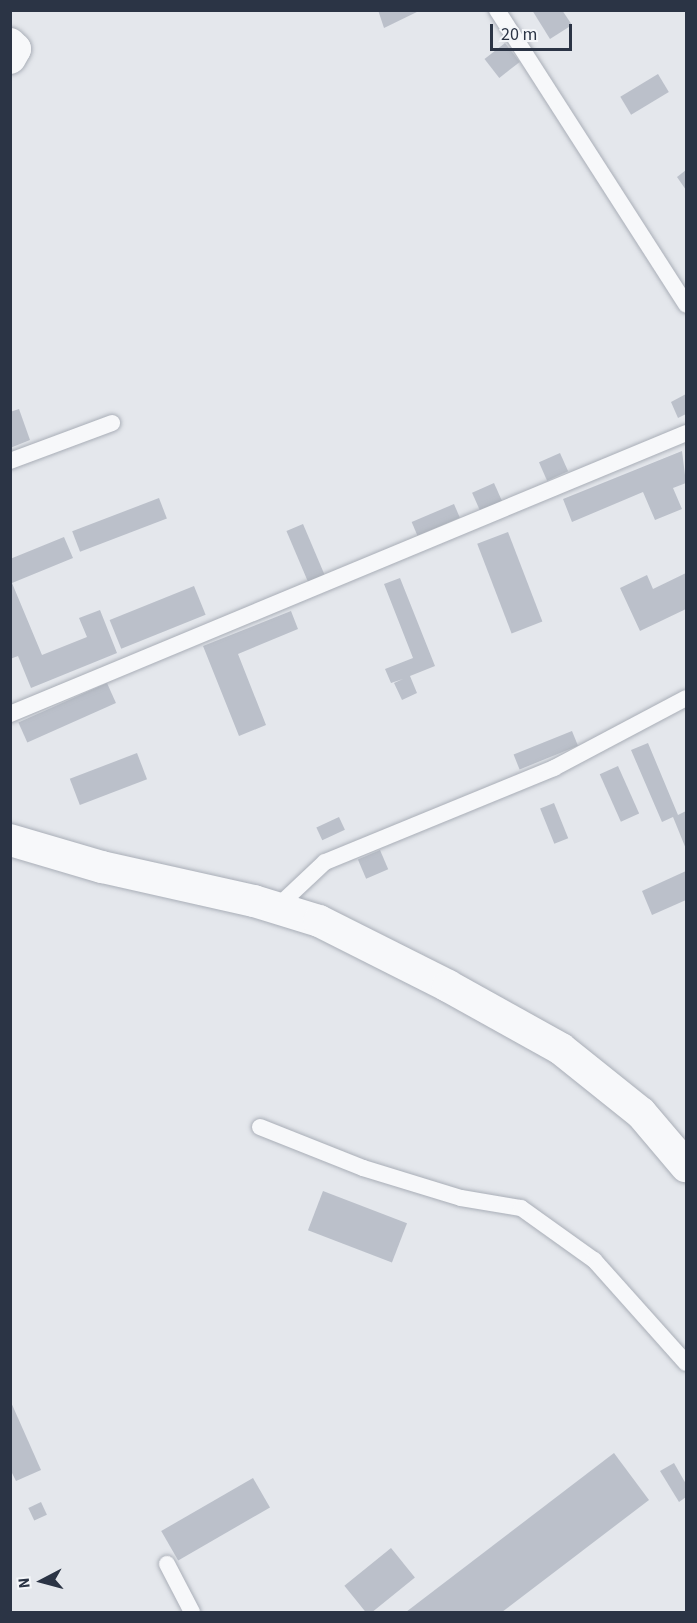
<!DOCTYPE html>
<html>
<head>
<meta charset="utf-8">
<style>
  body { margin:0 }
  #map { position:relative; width:697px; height:1623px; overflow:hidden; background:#e4e7ec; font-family:"Source Sans 3",sans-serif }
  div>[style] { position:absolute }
  .building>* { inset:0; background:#bbc0ca; transform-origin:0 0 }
  .roads { filter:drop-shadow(0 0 2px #a9aeb7) drop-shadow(0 0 2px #a9aeb7) }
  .lane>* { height:16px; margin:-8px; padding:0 8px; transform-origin:8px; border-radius:8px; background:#f7f8fa }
  .street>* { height:32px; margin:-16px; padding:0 16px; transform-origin:16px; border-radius:16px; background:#f7f8fa }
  span { translate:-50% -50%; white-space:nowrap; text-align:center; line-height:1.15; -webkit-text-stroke:6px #f4f6f9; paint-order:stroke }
  .frame { position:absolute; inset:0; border:12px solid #2b3445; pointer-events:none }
  .north { position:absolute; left:12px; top:1551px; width:60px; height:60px; -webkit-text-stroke:4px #f4f6f9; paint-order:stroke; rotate:264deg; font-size:16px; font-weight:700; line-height:24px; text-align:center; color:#2b3445 }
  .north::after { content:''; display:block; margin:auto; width:21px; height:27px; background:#2b3445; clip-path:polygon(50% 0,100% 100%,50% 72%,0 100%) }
  .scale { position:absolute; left:490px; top:24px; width:82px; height:27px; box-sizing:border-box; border:3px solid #2b3445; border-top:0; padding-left:8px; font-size:18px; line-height:21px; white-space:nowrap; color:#2b3445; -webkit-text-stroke:4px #f4f6f9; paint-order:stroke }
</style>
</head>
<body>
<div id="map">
  <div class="building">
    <div style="clip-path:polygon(378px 10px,421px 10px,384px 28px)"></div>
    <div style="clip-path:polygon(532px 10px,562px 10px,572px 25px,550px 39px)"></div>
    <div style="left:505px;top:43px;width:24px;height:26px;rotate:52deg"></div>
    <div style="left:658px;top:74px;width:21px;height:44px;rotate:59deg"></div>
    <div style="clip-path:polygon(686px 170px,686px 190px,677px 177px)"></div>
    <div style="clip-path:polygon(686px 394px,686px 414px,678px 418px,671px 402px)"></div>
    <div style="clip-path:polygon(19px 409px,30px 440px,10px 448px,10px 412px)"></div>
    <div style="clip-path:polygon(682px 451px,686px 483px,673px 488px,682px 509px,655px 520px,643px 492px,572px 522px,563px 499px)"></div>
    <div style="left:560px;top:453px;width:20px;height:23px;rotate:66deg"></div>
    <div style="left:494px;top:483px;width:20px;height:24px;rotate:66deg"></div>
    <div style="left:159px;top:498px;width:22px;height:93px;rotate:69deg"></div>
    <div style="left:454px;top:504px;width:15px;height:46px;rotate:67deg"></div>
    <div style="left:303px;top:524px;width:56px;height:18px;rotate:67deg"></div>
    <div style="left:508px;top:532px;width:96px;height:33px;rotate:69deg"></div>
    <div style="clip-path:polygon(64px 537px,73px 558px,12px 583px,42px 655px,87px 637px,79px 618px,100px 610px,117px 653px,31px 688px,18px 656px,10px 659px,10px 559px)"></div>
    <div style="clip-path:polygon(686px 573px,686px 609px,640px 631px,620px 588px,647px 575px,653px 589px)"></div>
    <div style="clip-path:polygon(400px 578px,435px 666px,410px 676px,417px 693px,402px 700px,394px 683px,403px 679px,391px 683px,385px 669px,413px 658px,384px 584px)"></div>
    <div style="left:194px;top:586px;width:31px;height:91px;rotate:68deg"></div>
    <div style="clip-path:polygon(291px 611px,298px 629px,238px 654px,266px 725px,239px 736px,203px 646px)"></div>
    <div style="left:107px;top:683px;width:22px;height:97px;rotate:66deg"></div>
    <div style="left:572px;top:731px;width:16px;height:63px;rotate:68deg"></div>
    <div style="clip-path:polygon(648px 743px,678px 815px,686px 811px,686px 849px,673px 817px,662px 822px,631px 750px)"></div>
    <div style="left:137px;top:753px;width:28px;height:72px;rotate:69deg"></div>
    <div style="left:618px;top:766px;width:52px;height:20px;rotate:66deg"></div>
    <div style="left:554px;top:803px;width:38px;height:15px;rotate:68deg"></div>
    <div style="left:339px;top:817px;width:14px;height:25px;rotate:65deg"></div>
    <div style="left:380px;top:850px;width:21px;height:24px;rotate:67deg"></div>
    <div style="clip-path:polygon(686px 871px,686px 900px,652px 915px,642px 891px)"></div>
    <div style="left:323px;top:1191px;width:90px;height:42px;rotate:21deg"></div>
    <div style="clip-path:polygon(10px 1400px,41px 1470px,16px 1481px,10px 1469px)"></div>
    <div style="clip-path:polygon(614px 1453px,649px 1500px,502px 1612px,406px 1612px)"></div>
    <div style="clip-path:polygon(674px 1463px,686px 1484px,686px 1497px,679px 1502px,660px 1471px)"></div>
    <div style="left:253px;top:1478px;width:34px;height:106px;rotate:60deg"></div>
    <div style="left:41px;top:1502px;width:14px;height:14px;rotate:65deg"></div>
    <div style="left:391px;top:1548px;width:38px;height:60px;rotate:51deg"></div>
  </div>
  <div class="roads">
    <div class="lane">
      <div style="left:497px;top:10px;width:350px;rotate:57.3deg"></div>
      <div style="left:10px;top:461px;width:109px;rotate:-20.4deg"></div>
      <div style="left:10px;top:714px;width:732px;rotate:-22.57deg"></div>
      <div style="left:276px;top:908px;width:67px;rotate:-43.2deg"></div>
      <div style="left:325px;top:862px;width:248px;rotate:-22.3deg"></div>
      <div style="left:554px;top:768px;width:149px;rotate:-27.9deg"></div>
      <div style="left:260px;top:1127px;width:111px;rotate:21.7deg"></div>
      <div style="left:363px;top:1168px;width:102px;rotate:17deg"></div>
      <div style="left:461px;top:1198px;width:61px;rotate:9.5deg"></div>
      <div style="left:521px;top:1208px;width:90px;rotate:35.5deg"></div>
      <div style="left:594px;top:1260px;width:138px;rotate:48.2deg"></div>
      <div style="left:167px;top:1564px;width:54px;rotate:62.5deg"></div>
    </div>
    <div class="street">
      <div style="left:10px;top:44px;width:7px;rotate:45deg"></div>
      <div style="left:15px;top:49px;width:10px;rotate:119deg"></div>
      <div style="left:10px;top:840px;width:96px;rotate:16.4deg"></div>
      <div style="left:102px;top:867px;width:156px;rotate:12.6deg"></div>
      <div style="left:254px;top:901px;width:68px;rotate:17.1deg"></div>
      <div style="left:319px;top:921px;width:144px;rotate:26.7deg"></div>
      <div style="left:448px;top:986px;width:129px;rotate:29.1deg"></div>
      <div style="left:561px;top:1049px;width:102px;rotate:38.7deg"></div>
      <div style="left:641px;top:1113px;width:70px;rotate:49.7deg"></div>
    </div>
  </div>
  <div class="frame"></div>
  <div class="north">N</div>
  <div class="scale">20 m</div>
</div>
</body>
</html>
